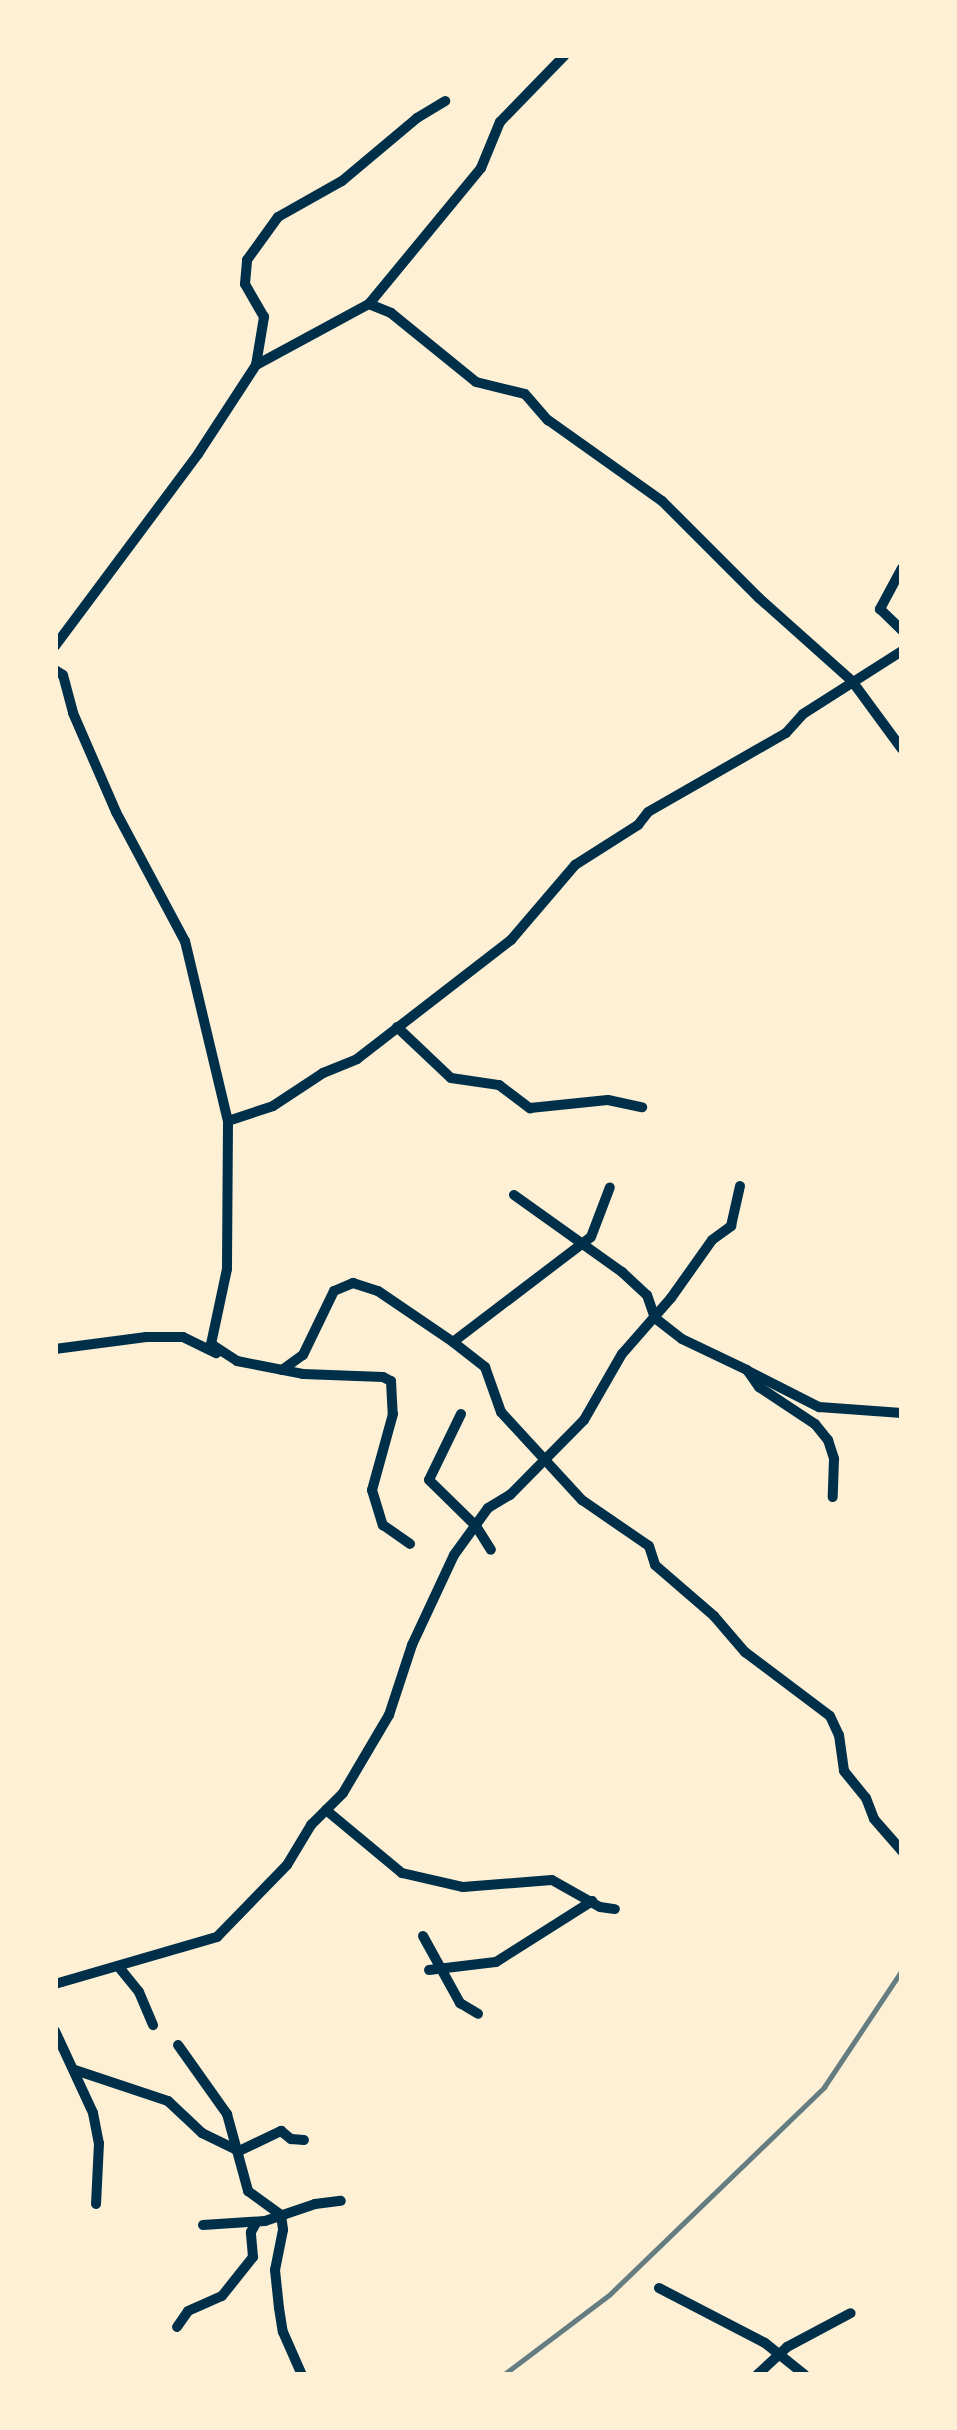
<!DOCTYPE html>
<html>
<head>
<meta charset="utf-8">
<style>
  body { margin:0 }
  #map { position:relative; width:957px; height:2430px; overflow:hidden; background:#fdf0d5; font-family:"IBM Plex Sans",sans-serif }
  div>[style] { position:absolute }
  .minor>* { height:10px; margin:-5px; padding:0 5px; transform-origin:5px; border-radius:5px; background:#003049 }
  .rail>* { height:5px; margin:-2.5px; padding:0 2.5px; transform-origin:2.5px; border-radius:2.5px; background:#657d81 }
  span { translate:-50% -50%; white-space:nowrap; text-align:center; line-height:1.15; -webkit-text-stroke:8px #fdf0d5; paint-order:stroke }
  .frame { position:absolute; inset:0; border:58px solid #fdf0d5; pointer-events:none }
</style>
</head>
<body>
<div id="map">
  <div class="minor">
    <div style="left:369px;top:304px;width:176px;rotate:-50.5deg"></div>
    <div style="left:481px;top:168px;width:50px;rotate:-67.6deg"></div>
    <div style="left:500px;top:122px;width:93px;rotate:-45.9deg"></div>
    <div style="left:256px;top:365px;width:128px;rotate:-28.4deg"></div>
    <div style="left:369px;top:304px;width:24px;rotate:22deg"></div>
    <div style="left:391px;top:313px;width:109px;rotate:39.1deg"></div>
    <div style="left:476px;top:382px;width:50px;rotate:13.8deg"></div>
    <div style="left:525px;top:394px;width:35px;rotate:49deg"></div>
    <div style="left:548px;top:420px;width:140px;rotate:35.4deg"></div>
    <div style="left:662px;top:501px;width:137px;rotate:45deg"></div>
    <div style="left:759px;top:598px;width:125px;rotate:41.7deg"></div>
    <div style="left:852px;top:681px;width:84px;rotate:53.7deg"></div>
    <div style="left:902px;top:568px;width:47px;rotate:118.2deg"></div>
    <div style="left:880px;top:609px;width:30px;rotate:44deg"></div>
    <div style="left:55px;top:646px;width:239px;rotate:-53.3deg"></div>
    <div style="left:198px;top:454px;width:106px;rotate:-56.9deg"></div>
    <div style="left:256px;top:365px;width:49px;rotate:-80.5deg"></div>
    <div style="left:264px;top:317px;width:38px;rotate:-120deg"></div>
    <div style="left:245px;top:284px;width:24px;rotate:-85deg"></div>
    <div style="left:247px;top:260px;width:53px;rotate:-54.2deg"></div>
    <div style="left:278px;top:217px;width:73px;rotate:-29.4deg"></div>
    <div style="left:342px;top:181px;width:98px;rotate:-40deg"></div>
    <div style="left:417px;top:118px;width:33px;rotate:-31deg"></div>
    <div style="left:55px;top:670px;width:9px;rotate:32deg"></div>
    <div style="left:63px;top:675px;width:39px;rotate:75deg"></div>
    <div style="left:73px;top:713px;width:108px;rotate:66.5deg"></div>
    <div style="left:116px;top:812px;width:146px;rotate:61.9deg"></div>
    <div style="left:185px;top:941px;width:185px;rotate:76.6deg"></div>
    <div style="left:228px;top:1121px;width:148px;rotate:90.4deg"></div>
    <div style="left:227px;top:1269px;width:77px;rotate:102deg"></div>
    <div style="left:211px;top:1344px;width:31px;rotate:33deg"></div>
    <div style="left:237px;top:1361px;width:67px;rotate:11.1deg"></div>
    <div style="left:303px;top:1374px;width:80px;rotate:2.1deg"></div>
    <div style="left:383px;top:1377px;width:9px;rotate:27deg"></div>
    <div style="left:391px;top:1381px;width:33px;rotate:87deg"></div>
    <div style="left:393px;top:1414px;width:79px;rotate:105.4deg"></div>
    <div style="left:372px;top:1490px;width:37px;rotate:73deg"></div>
    <div style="left:383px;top:1525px;width:33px;rotate:35deg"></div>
    <div style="left:397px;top:1027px;width:74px;rotate:43.4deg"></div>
    <div style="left:451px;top:1078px;width:49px;rotate:8.3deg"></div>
    <div style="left:499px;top:1085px;width:39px;rotate:37deg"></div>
    <div style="left:530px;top:1108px;width:78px;rotate:-5.9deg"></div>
    <div style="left:608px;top:1100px;width:35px;rotate:12deg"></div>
    <div style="left:228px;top:1121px;width:47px;rotate:-18.4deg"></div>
    <div style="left:273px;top:1106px;width:60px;rotate:-33.4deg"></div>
    <div style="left:323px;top:1073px;width:37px;rotate:-22deg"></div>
    <div style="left:357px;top:1059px;width:195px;rotate:-37.7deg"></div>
    <div style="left:511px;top:940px;width:99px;rotate:-49.5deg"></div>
    <div style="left:575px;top:865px;width:75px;rotate:-32.4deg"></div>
    <div style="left:638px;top:825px;width:16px;rotate:-52deg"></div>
    <div style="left:648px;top:812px;width:159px;rotate:-29.8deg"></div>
    <div style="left:786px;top:733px;width:25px;rotate:-48deg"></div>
    <div style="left:803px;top:714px;width:117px;rotate:-32.5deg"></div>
    <div style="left:514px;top:1195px;width:133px;rotate:35.5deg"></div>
    <div style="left:622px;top:1272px;width:34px;rotate:43deg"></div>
    <div style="left:647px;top:1295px;width:24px;rotate:71deg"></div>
    <div style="left:655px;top:1318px;width:34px;rotate:38deg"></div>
    <div style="left:682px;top:1339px;width:72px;rotate:25.5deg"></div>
    <div style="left:747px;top:1370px;width:21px;rotate:55deg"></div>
    <div style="left:759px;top:1387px;width:67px;rotate:33.5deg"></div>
    <div style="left:815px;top:1424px;width:21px;rotate:51deg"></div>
    <div style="left:828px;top:1440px;width:20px;rotate:72deg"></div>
    <div style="left:834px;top:1459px;width:38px;rotate:92deg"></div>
    <div style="left:453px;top:1342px;width:173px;rotate:-37.3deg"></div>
    <div style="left:591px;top:1237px;width:53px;rotate:-69.2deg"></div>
    <div style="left:55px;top:1349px;width:92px;rotate:-7.5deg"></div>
    <div style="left:146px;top:1337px;width:37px"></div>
    <div style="left:183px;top:1337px;width:37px;rotate:26deg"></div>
    <div style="left:282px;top:1370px;width:26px;rotate:-36deg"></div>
    <div style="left:303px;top:1355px;width:71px;rotate:-64.2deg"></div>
    <div style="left:334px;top:1291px;width:21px;rotate:-23deg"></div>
    <div style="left:353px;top:1283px;width:26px;rotate:18deg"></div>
    <div style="left:378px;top:1291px;width:91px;rotate:34.2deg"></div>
    <div style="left:453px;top:1342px;width:41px;rotate:38deg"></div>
    <div style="left:485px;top:1367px;width:48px;rotate:70.4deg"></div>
    <div style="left:501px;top:1412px;width:120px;rotate:47.4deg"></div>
    <div style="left:582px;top:1500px;width:81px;rotate:34.5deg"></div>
    <div style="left:649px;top:1546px;width:20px;rotate:72deg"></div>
    <div style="left:655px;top:1565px;width:78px;rotate:40.8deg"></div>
    <div style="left:714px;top:1616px;width:48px;rotate:49.3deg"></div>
    <div style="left:745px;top:1652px;width:106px;rotate:37deg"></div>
    <div style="left:830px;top:1716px;width:21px;rotate:65deg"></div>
    <div style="left:839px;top:1735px;width:36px;rotate:82deg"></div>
    <div style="left:844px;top:1771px;width:35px;rotate:51deg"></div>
    <div style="left:866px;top:1798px;width:22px;rotate:69deg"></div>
    <div style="left:874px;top:1819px;width:43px;rotate:48.8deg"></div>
    <div style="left:748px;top:1371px;width:80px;rotate:26.9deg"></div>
    <div style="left:819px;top:1407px;width:83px;rotate:4.1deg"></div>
    <div style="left:461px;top:1414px;width:73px;rotate:115.9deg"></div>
    <div style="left:429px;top:1480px;width:66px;rotate:44.4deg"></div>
    <div style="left:476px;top:1526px;width:28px;rotate:58deg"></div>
    <div style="left:326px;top:1810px;width:99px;rotate:39.7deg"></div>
    <div style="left:402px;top:1873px;width:63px;rotate:12.9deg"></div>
    <div style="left:463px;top:1887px;width:89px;rotate:-4.5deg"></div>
    <div style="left:552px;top:1880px;width:55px;rotate:29.4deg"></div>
    <div style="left:600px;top:1907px;width:15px;rotate:8deg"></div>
    <div style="left:423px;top:1936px;width:77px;rotate:61.1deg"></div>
    <div style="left:460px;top:2003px;width:21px;rotate:31deg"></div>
    <div style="left:118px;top:1966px;width:33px;rotate:51deg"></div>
    <div style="left:139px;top:1992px;width:36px;rotate:67deg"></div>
    <div style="left:429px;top:1970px;width:67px;rotate:-6.8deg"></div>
    <div style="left:496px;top:1962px;width:114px;rotate:-32.4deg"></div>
    <div style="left:55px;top:1984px;width:169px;rotate:-16.2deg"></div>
    <div style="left:217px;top:1937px;width:100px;rotate:-45.8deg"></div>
    <div style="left:287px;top:1865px;width:47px;rotate:-59deg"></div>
    <div style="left:311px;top:1825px;width:45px;rotate:-45deg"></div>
    <div style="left:343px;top:1793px;width:91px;rotate:-59.5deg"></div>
    <div style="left:389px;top:1715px;width:74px;rotate:-71.8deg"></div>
    <div style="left:412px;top:1645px;width:99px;rotate:-65deg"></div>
    <div style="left:454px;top:1555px;width:58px;rotate:-54.1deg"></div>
    <div style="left:488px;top:1508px;width:26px;rotate:-31deg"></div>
    <div style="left:510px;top:1495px;width:105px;rotate:-45.4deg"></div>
    <div style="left:584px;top:1420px;width:76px;rotate:-60.1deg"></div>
    <div style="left:622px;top:1354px;width:74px;rotate:-48.8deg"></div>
    <div style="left:671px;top:1298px;width:71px;rotate:-54.7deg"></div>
    <div style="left:712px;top:1240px;width:24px;rotate:-36deg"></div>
    <div style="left:731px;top:1226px;width:41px;rotate:-77.3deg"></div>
    <div style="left:55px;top:2031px;width:90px;rotate:65.1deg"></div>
    <div style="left:93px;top:2113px;width:31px;rotate:79deg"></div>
    <div style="left:99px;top:2143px;width:61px;rotate:92.8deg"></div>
    <div style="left:178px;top:2045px;width:85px;rotate:54.6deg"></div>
    <div style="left:227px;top:2114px;width:80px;rotate:74.7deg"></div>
    <div style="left:248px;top:2191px;width:41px;rotate:36deg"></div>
    <div style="left:281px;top:2215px;width:15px;rotate:82deg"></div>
    <div style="left:283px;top:2230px;width:41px;rotate:101.3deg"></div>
    <div style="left:275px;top:2270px;width:38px;rotate:84deg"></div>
    <div style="left:279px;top:2308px;width:24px;rotate:81deg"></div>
    <div style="left:283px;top:2332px;width:47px;rotate:66.2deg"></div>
    <div style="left:75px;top:2070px;width:98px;rotate:18.4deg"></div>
    <div style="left:168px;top:2101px;width:47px;rotate:43.3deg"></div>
    <div style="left:202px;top:2133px;width:41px;rotate:25.9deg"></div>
    <div style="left:239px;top:2151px;width:47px;rotate:-25.5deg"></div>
    <div style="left:281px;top:2131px;width:13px;rotate:39deg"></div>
    <div style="left:291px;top:2139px;width:13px;rotate:4deg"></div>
    <div style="left:203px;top:2225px;width:62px;rotate:-3.7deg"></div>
    <div style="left:265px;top:2221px;width:53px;rotate:-18.8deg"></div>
    <div style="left:315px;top:2204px;width:26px;rotate:-7deg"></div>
    <div style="left:659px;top:2288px;width:119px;rotate:27.4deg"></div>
    <div style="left:765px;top:2343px;width:51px;rotate:38.7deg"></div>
    <div style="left:177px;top:2327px;width:19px;rotate:-55deg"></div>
    <div style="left:188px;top:2311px;width:37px;rotate:-24deg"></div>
    <div style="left:222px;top:2296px;width:50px;rotate:-51.5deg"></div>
    <div style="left:253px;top:2257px;width:25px;rotate:-95deg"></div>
    <div style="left:251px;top:2232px;width:10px;rotate:-61deg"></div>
    <div style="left:757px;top:2375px;width:41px;rotate:-43deg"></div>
    <div style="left:787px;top:2347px;width:72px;rotate:-28deg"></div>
  </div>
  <div class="rail">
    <div style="left:503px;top:2375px;width:134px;rotate:-37.1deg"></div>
    <div style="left:610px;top:2294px;width:298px;rotate:-44deg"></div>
    <div style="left:824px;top:2087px;width:141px;rotate:-56.3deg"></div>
  </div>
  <div class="frame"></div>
</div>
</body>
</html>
